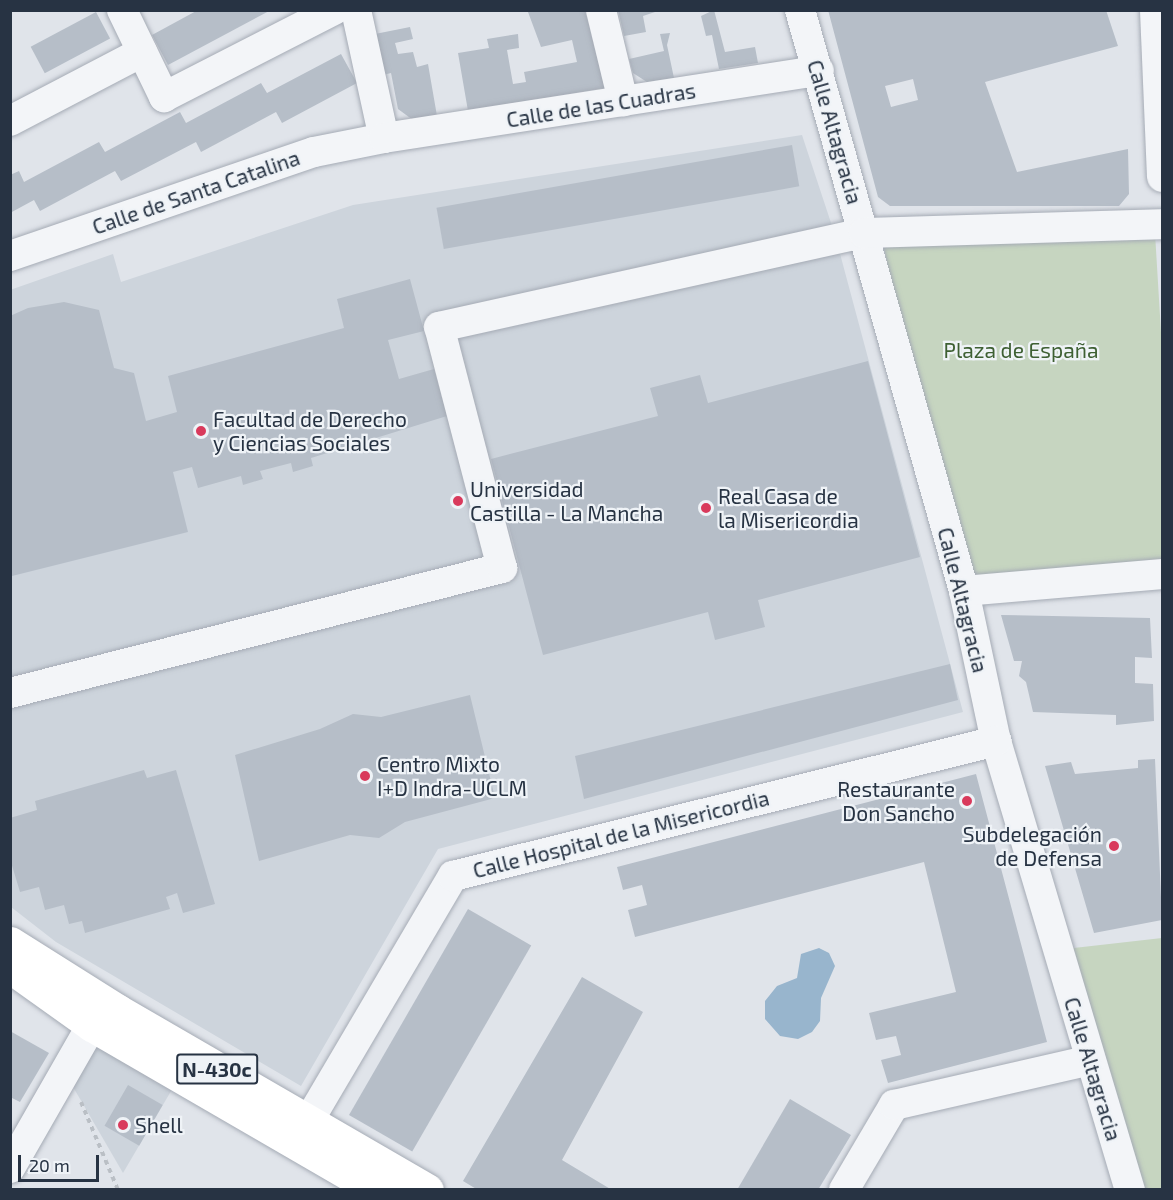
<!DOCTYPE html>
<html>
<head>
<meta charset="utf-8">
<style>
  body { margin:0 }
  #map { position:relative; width:1173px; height:1200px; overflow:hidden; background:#e0e4ea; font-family:"Exo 2",sans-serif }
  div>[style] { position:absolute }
  .built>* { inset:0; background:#cdd4dc }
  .green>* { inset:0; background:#c6d5c0 }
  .water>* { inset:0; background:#98b5cd }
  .building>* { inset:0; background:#b6bec8; transform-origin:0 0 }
  .path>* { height:4px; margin-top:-2px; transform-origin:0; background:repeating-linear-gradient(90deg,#babfc5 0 4.5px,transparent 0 9px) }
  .roads { filter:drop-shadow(0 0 2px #a5abb5) drop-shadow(0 0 2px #a5abb5) }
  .minor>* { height:30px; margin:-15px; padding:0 15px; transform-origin:15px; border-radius:15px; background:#f3f5f8 }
  .highway>* { height:33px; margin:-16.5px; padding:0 16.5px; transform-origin:16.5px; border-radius:16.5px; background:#fff }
  .dots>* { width:16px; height:16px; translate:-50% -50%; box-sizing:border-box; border:3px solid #eff3f7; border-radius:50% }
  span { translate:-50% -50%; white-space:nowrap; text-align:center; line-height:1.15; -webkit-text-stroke:4.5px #eff3f7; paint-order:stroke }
  .shield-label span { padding:2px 4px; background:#eff3f7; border:2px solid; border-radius:4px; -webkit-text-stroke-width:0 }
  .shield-label { font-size:20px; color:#273343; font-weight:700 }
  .street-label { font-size:21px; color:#273343 }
  .park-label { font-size:21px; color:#3e6033 }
  .poi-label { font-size:21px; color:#273343 }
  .left { translate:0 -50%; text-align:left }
  .right { translate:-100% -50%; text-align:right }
  .frame { position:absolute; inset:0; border:12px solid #273343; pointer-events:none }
  .scale { position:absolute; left:18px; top:1155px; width:81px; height:27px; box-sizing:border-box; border:3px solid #273343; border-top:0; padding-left:8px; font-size:18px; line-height:21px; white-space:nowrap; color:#273343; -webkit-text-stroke:4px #eff3f7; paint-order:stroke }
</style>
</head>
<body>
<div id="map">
  <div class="built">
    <div style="clip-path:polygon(802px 135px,835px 235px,963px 712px,438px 849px,301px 1086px,56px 942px,11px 907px,10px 290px,113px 254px,121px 282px,353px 205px)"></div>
    <div style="clip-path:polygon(91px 1037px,174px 1086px,123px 1173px,69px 1080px)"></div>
  </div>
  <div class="green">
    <div style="clip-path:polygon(1155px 233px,1162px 349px,1162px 572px,1084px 565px,964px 591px,931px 475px,883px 243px)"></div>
    <div style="clip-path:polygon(1162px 938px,1162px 1189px,1136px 1189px,1065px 949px)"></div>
  </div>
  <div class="water">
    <div style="clip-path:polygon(819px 948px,829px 953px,835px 966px,821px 998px,820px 1021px,812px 1032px,798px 1039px,780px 1036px,765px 1019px,765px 1001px,777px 986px,797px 978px,801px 954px)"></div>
  </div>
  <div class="building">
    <div style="clip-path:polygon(198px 10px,271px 10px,168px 65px,152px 35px)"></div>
    <div style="clip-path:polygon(536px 10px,585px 10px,605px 88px,468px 111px,458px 53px,489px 48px,487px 39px,518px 34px,519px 48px,507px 50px,513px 84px,526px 82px,524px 72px,577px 62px,572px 40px,541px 47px,528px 12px)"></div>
    <div style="clip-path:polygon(618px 10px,658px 10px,658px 11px,643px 16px,646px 32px,624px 36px)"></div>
    <div style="clip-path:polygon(714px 10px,725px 52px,755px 47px,758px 63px,719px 69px,712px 35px,706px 36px,701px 16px)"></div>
    <div style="clip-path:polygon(evenodd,828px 10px,1106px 10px,1118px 46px,985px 82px,1017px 172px,1128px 149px,1129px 194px,1119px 206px,890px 206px,878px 197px,828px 10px,913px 79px,918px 100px,891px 107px,885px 86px,913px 79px)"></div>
    <div style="left:96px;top:12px;width:30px;height:74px;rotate:62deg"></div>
    <div style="clip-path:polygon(410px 27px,413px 39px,395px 43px,398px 54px,413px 52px,417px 67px,428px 64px,437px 116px,413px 120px,398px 109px,391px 73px,383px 75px,375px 34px)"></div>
    <div style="clip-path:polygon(670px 33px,667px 45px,674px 78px,647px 82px,633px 73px,629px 59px,664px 51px,660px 34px)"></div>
    <div style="clip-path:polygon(341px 54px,357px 83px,282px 123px,276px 112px,201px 152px,196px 142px,121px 181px,115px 171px,40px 211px,34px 200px,10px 213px,10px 175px,19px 171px,24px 182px,99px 142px,105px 152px,180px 112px,186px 123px,261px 83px,267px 93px)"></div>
    <div style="left:792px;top:145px;width:42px;height:361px;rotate:80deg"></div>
    <div style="clip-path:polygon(410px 279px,424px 331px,388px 340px,399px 379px,434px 369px,447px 416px,311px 458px,313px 466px,293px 472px,291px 463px,260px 471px,263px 479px,243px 485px,241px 476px,198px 488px,192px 467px,173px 472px,188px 532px,12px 576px,10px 316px,28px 308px,64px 302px,99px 310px,114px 368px,134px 373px,146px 421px,177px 412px,168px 376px,344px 328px,337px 299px)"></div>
    <div style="clip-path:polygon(868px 361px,920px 557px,758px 600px,765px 627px,715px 640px,708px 612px,543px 655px,491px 459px,658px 416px,650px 388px,700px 375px,708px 403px)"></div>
    <div style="clip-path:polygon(1001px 615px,1150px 618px,1152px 658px,1135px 657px,1135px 683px,1153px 684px,1154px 721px,1116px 725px,1116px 715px,1033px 712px,1026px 682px,1019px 676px,1022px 661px,1014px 661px)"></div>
    <div style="clip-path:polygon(950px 664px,958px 700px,584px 799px,575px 756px)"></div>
    <div style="clip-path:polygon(470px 695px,495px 798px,405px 822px,379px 838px,350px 835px,259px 861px,235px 755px,320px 729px,353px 714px,381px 717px)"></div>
    <div style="clip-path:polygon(1155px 759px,1162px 920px,1094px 933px,1045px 766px,1071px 762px,1075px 774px,1138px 768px,1138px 760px)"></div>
    <div style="clip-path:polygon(144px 770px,147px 778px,176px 770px,215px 904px,183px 913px,177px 893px,166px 897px,170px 909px,85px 933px,82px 921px,69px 924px,64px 905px,45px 910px,39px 887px,20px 892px,10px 859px,10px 818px,37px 810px,35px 801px)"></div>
    <div style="clip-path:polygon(976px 774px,1047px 1042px,888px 1083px,881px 1060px,901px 1055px,896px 1036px,876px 1040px,869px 1013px,956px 992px,924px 862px,635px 937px,628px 910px,647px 905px,642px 885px,623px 890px,617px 867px)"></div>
    <div style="left:468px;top:909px;width:73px;height:238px;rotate:30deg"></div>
    <div style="clip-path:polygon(582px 977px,643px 1012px,562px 1160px,612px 1190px,478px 1190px,463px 1181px)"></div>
    <div style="clip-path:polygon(10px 1031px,49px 1053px,20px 1102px,10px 1097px)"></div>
    <div style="left:128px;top:1085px;width:40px;height:47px;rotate:30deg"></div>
    <div style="clip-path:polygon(790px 1099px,851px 1135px,818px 1190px,737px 1190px)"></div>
  </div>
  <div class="path">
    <div style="left:81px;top:1102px;width:95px;rotate:67.2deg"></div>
  </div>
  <div class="roads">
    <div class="minor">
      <div style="left:122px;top:10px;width:97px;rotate:64.2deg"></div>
      <div style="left:164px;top:97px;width:191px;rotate:-27.1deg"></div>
      <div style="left:356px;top:10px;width:131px;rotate:77.7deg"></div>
      <div style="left:601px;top:10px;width:94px;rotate:76.4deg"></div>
      <div style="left:800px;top:10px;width:604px;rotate:74.24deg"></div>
      <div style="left:964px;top:591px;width:153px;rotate:78deg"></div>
      <div style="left:996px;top:741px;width:469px;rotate:73.4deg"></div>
      <div style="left:1155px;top:10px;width:167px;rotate:87.6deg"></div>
      <div style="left:10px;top:121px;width:149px;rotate:-27.6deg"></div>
      <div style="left:10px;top:256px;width:321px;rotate:-18.9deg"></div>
      <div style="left:314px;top:152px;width:71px;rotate:-11.3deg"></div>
      <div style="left:384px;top:138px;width:440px;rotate:-8.8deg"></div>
      <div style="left:964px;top:591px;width:199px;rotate:-4.9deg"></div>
      <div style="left:10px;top:693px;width:508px;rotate:-14.26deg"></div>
      <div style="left:502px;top:568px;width:249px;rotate:-104.6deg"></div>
      <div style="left:439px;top:327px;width:435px;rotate:-12.5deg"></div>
      <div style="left:864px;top:233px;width:298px;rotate:-1.7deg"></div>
      <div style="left:308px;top:1122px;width:286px;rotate:-59.5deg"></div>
      <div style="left:453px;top:876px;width:560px;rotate:-13.96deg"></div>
      <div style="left:10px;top:1168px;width:165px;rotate:-60.2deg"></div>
      <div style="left:844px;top:1190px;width:99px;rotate:-59.5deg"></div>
      <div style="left:894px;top:1105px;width:201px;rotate:-12.9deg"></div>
    </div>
    <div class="highway">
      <div style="left:10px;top:943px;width:128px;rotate:32.2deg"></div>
      <div style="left:118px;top:1011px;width:357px;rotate:30.1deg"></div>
      <div style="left:19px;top:973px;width:90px;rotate:35.5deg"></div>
      <div style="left:92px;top:1025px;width:329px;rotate:30.1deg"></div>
    </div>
  </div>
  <div class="dots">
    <div style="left:201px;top:431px;background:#d93a5c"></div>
    <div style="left:458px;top:501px;background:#d93a5c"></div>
    <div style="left:706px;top:508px;background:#d93a5c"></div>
    <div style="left:365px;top:776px;background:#d93a5c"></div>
    <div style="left:967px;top:801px;background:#d93a5c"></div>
    <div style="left:1114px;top:846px;background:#d93a5c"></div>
    <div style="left:123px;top:1125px;background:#d93a5c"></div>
  </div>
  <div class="shield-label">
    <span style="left:217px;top:1069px">N-430c</span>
  </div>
  <div class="street-label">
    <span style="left:601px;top:105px;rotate:-9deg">Calle de las Cuadras</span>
    <span style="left:835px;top:132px;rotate:74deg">Calle Altagracia</span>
    <span style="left:196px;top:192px;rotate:-19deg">Calle de Santa Catalina</span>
    <span style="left:963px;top:600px;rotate:76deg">Calle Altagracia</span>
    <span style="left:621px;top:834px;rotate:-14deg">Calle Hospital de la Misericordia</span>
    <span style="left:1093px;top:1069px;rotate:73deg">Calle Altagracia</span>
  </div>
  <div class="park-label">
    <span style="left:1021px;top:350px">Plaza de España</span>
  </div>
  <div class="poi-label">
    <span class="left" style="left:213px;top:431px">Facultad de Derecho<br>y Ciencias Sociales</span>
    <span class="left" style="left:470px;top:501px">Universidad<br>Castilla - La Mancha</span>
    <span class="left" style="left:718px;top:508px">Real Casa de<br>la Misericordia</span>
    <span class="left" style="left:377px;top:776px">Centro Mixto<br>I+D Indra-UCLM</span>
    <span class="right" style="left:955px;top:801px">Restaurante<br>Don Sancho</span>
    <span class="right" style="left:1102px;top:846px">Subdelegación<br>de Defensa</span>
    <span class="left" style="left:135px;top:1125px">Shell</span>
  </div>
  <div class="frame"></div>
  <div class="scale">20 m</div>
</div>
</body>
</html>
